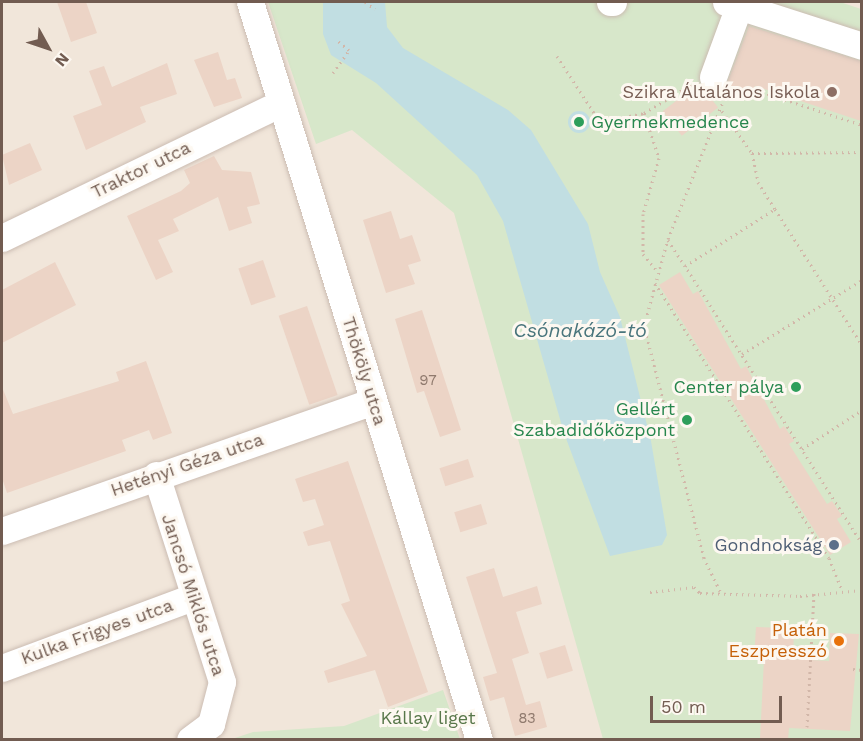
<!DOCTYPE html>
<html>
<head>
<meta charset="utf-8">
<style>
  body { margin:0 }
  #map { position:relative; width:863px; height:741px; overflow:hidden; background:#faf4eb; font-family:"Work Sans",sans-serif }
  div>[style] { position:absolute }
  .residential>* { inset:0; background:#f1e6da; transform-origin:0 0 }
  .green>* { inset:0; background:#d7e7ca }
  .water>* { inset:0; background:#c1dee2 }
  .round { border-radius:50% }
  .building>* { inset:0; background:#ecd4c6; transform-origin:0 0 }
  .path>* { height:3px; margin-top:-1.5px; transform-origin:0; background:repeating-linear-gradient(90deg,#d2b7a9 0 1.5px,transparent 0 6px) }
  .roads { filter:drop-shadow(0 0 2px #cbbcb2) drop-shadow(0 0 2px #cbbcb2) }
  .minor>* { height:27px; margin:-13.5px; padding:0 13.5px; transform-origin:13.5px; border-radius:13.5px; background:#fff }
  .dots>* { width:16px; height:16px; translate:-50% -50%; box-sizing:border-box; border:3px solid #fdf8f1; border-radius:50% }
  span { translate:-50% -50%; white-space:nowrap; text-align:center; line-height:1.15; -webkit-text-stroke:6px #fdf8f1; paint-order:stroke }
  .number-label { font-size:15px; color:#907a6e }
  .number-label span { -webkit-text-stroke-width:0 }
  .education-label { font-size:18px; color:#785e54 }
  .right { translate:-100% -50%; text-align:right }
  .leisure-label { font-size:18px; color:#27864d }
  .left { translate:0 -50%; text-align:left }
  .street-label { font-size:18px; color:#725c51 }
  .service-label { font-size:18px; color:#4e5e75 }
  .food-label { font-size:18px; color:#c56008 }
  .park-label { font-size:18px; color:#58774a }
  .water-label { font-size:20px; color:#49757c; font-style:italic }
  .frame { position:absolute; inset:0; border:3px solid #725c51; pointer-events:none }
  .north { position:absolute; left:18px; top:18px; width:60px; height:60px; -webkit-text-stroke:4px #fdf8f1; paint-order:stroke; rotate:130deg; font-size:16px; font-weight:700; line-height:24px; text-align:center; color:#725c51 }
  .north::after { content:''; display:block; margin:auto; width:21px; height:27px; background:#725c51; clip-path:polygon(50% 0,100% 100%,50% 72%,0 100%) }
  .scale { position:absolute; left:650px; top:696px; width:132px; height:27px; box-sizing:border-box; border:3px solid #725c51; border-top:0; padding-left:8px; font-size:18px; line-height:21px; white-space:nowrap; color:#725c51; -webkit-text-stroke:4px #fdf8f1; paint-order:stroke }
</style>
</head>
<body>
<div id="map">
  <div class="residential">
    <div style="left:2px;top:2px;width:859px;height:737px"></div>
  </div>
  <div class="green">
    <div style="clip-path:polygon(268px 2px,840px 2px,861px 9px,861px 739px,603px 739px,454px 213px,352px 130px,316px 144px)"></div>
    <div style="clip-path:polygon(443px 690px,460px 739px,232px 739px,253px 732px,344px 726px)"></div>
  </div>
  <div class="water">
    <div style="clip-path:polygon(323px 2px,385px 2px,387px 27px,403px 48px,508px 110px,531px 130px,588px 224px,600px 272px,620px 317px,651px 441px,667px 535px,662px 545px,610px 556px,564px 433px,503px 221px,477px 175px,376px 83px,331px 55px,323px 34px)"></div>
    <div class="round" style="left:568px;top:111px;width:22px;height:22px"></div>
  </div>
  <div class="building">
    <div style="clip-path:polygon(57px 2px,86px 2px,97px 33px,71px 42px)"></div>
    <div style="clip-path:polygon(749px 26px,861px 61px,861px 121px,755px 86px,752px 95px,726px 86px)"></div>
    <div style="clip-path:polygon(218px 52px,227px 80px,235px 78px,242px 98px,214px 107px,194px 60px)"></div>
    <div style="clip-path:polygon(167px 63px,177px 94px,140px 107px,146px 122px,86px 150px,73px 116px,102px 105px,89px 71px,104px 66px,112px 87px)"></div>
    <div style="left:699px;top:83px;width:31px;height:46px;rotate:52deg"></div>
    <div style="clip-path:polygon(30px 143px,42px 170px,9px 185px,2px 155px)"></div>
    <div style="clip-path:polygon(214px 156px,222px 170px,251px 172px,260px 204px,247px 207px,252px 223px,229px 231px,218px 197px,173px 219px,179px 231px,158px 240px,173px 272px,156px 280px,127px 216px,181px 191px,190px 183px,184px 170px)"></div>
    <div style="clip-path:polygon(391px 211px,400px 239px,412px 235px,421px 261px,408px 265px,415px 284px,386px 293px,363px 220px)"></div>
    <div style="left:263px;top:260px;width:39px;height:26px;rotate:71deg"></div>
    <div style="clip-path:polygon(55px 262px,76px 305px,2px 343px,2px 290px)"></div>
    <div style="clip-path:polygon(680px 272px,693px 294px,698px 291px,741px 369px,746px 366px,780px 429px,784px 426px,794px 441px,789px 444px,827px 504px,832px 501px,842px 516px,837px 519px,851px 542px,830px 555px,659px 285px)"></div>
    <div style="left:307px;top:306px;width:94px;height:30px;rotate:71deg"></div>
    <div style="clip-path:polygon(422px 310px,461px 430px,440px 437px,424px 391px,417px 393px,395px 319px)"></div>
    <div style="clip-path:polygon(146px 361px,172px 433px,153px 440px,149px 430px,122px 440px,126px 451px,7px 493px,2px 478px,2px 387px,13px 414px,119px 381px,116px 372px)"></div>
    <div style="left:468px;top:459px;width:19px;height:30px;rotate:72deg"></div>
    <div style="clip-path:polygon(348px 461px,428px 692px,388px 707px,375px 670px,328px 683px,324px 671px,367px 656px,341px 604px,350px 601px,330px 541px,308px 546px,303px 532px,324px 525px,315px 499px,303px 502px,295px 479px)"></div>
    <div style="left:481px;top:504px;width:21px;height:28px;rotate:73deg"></div>
    <div style="clip-path:polygon(494px 568px,503px 597px,537px 586px,542px 604px,516px 612px,529px 653px,512px 659px,526px 705px,540px 701px,547px 727px,515px 736px,504px 697px,490px 701px,483px 677px,497px 673px,466px 577px)"></div>
    <div style="clip-path:polygon(756px 627px,794px 628px,793px 659px,829px 661px,830px 633px,859px 634px,850px 731px,789px 728px,788px 740px,760px 739px,764px 659px,754px 658px)"></div>
    <div style="left:565px;top:645px;width:27px;height:27px;rotate:73deg"></div>
  </div>
  <div class="path">
    <div style="left:365px;top:2px;width:12px;rotate:35deg"></div>
    <div style="left:557px;top:56px;width:79px;rotate:56.9deg"></div>
    <div style="left:600px;top:122px;width:45px;rotate:-11.6deg"></div>
    <div style="left:644px;top:113px;width:47px;rotate:71.6deg"></div>
    <div style="left:659px;top:158px;width:58px;rotate:105.9deg"></div>
    <div style="left:643px;top:214px;width:40px;rotate:90deg"></div>
    <div style="left:643px;top:254px;width:23px;rotate:50deg"></div>
    <div style="left:333px;top:73px;width:28px;rotate:-55deg"></div>
    <div style="left:349px;top:50px;width:14px;rotate:-141deg"></div>
    <div style="left:756px;top:90px;width:112px;rotate:18.3deg"></div>
    <div style="left:722px;top:111px;width:52px;rotate:54.5deg"></div>
    <div style="left:752px;top:153px;width:30px;rotate:78deg"></div>
    <div style="left:758px;top:182px;width:32px;rotate:58deg"></div>
    <div style="left:644px;top:113px;width:58px;rotate:-31deg"></div>
    <div style="left:752px;top:153px;width:110px;rotate:-0.5deg"></div>
    <div style="left:668px;top:240px;width:31px;rotate:57deg"></div>
    <div style="left:655px;top:283px;width:325px;rotate:57.7deg"></div>
    <div style="left:829px;top:558px;width:35px;rotate:68deg"></div>
    <div style="left:742px;top:354px;width:141px;rotate:-31.7deg"></div>
    <div style="left:802px;top:449px;width:72px;rotate:-33deg"></div>
    <div style="left:862px;top:537px;width:11px;rotate:90deg"></div>
    <div style="left:859px;top:539px;width:324px;rotate:-122.5deg"></div>
    <div style="left:685px;top:266px;width:107px;rotate:-32.3deg"></div>
    <div style="left:775px;top:209px;width:161px;rotate:57.4deg"></div>
    <div style="left:720px;top:591px;width:37px;rotate:-116deg"></div>
    <div style="left:704px;top:558px;width:240px;rotate:-104.5deg"></div>
    <div style="left:644px;top:326px;width:90px;rotate:-74.6deg"></div>
    <div style="left:668px;top:239px;width:156px;rotate:-68.2deg"></div>
    <div style="left:650px;top:592px;width:44px;rotate:-6.5deg"></div>
    <div style="left:694px;top:587px;width:8px;rotate:45deg"></div>
    <div style="left:700px;top:593px;width:100px;rotate:1.7deg"></div>
    <div style="left:800px;top:596px;width:62px;rotate:-5.5deg"></div>
    <div style="left:853px;top:669px;width:9px;rotate:6deg"></div>
    <div style="left:807px;top:727px;width:134px;rotate:-87deg"></div>
  </div>
  <div class="roads">
    <div class="minor">
      <div style="left:250px;top:2px;width:773px;rotate:72.76deg"></div>
      <div style="left:610px;top:2px;width:3px"></div>
      <div style="left:726px;top:2px;width:143px;rotate:17.9deg"></div>
      <div style="left:713px;top:77px;width:76px;rotate:-69.9deg"></div>
      <div style="left:2px;top:238px;width:310px;rotate:-25.8deg"></div>
      <div style="left:156px;top:475px;width:217px;rotate:72.3deg"></div>
      <div style="left:222px;top:682px;width:43px;rotate:104.7deg"></div>
      <div style="left:211px;top:724px;width:26px;rotate:143deg"></div>
      <div style="left:2px;top:531px;width:393px;rotate:-19.3deg"></div>
      <div style="left:2px;top:668px;width:204px;rotate:-20.4deg"></div>
    </div>
  </div>
  <div class="dots">
    <div style="left:832px;top:92px;background:#8d6e63"></div>
    <div style="left:579px;top:122px;background:#2e9e5b"></div>
    <div style="left:796px;top:387px;background:#2e9e5b"></div>
    <div style="left:687px;top:420px;background:#2e9e5b"></div>
    <div style="left:834px;top:545px;background:#5c6f8a"></div>
    <div style="left:839px;top:641px;background:#e8710a"></div>
  </div>
  <div class="number-label">
    <span style="left:428px;top:381px">97</span>
    <span style="left:527px;top:719px">83</span>
  </div>
  <div class="education-label">
    <span class="right" style="left:820px;top:92px">Szikra Általános Iskola</span>
  </div>
  <div class="leisure-label">
    <span class="left" style="left:591px;top:122px">Gyermekmedence</span>
    <span class="right" style="left:784px;top:387px">Center pálya</span>
    <span class="right" style="left:675px;top:420px">Gellért<br>Szabadidőközpont</span>
  </div>
  <div class="street-label">
    <span style="left:141px;top:170px;rotate:-26deg">Traktor utca</span>
    <span style="left:364px;top:371px;rotate:73deg">Thököly utca</span>
    <span style="left:187px;top:465px;rotate:-19deg">Hetényi Géza utca</span>
    <span style="left:193px;top:595px;rotate:72deg">Jancsó Miklós utca</span>
    <span style="left:97px;top:632px;rotate:-20deg">Kulka Frigyes utca</span>
  </div>
  <div class="service-label">
    <span class="right" style="left:822px;top:545px">Gondnokság</span>
  </div>
  <div class="food-label">
    <span class="right" style="left:827px;top:641px">Platán<br>Eszpresszó</span>
  </div>
  <div class="park-label">
    <span style="left:428px;top:718px">Kállay liget</span>
  </div>
  <div class="water-label">
    <span style="left:580px;top:330px">Csónakázó-tó</span>
  </div>
  <div class="frame"></div>
  <div class="north">N</div>
  <div class="scale">50 m</div>
</div>
</body>
</html>
